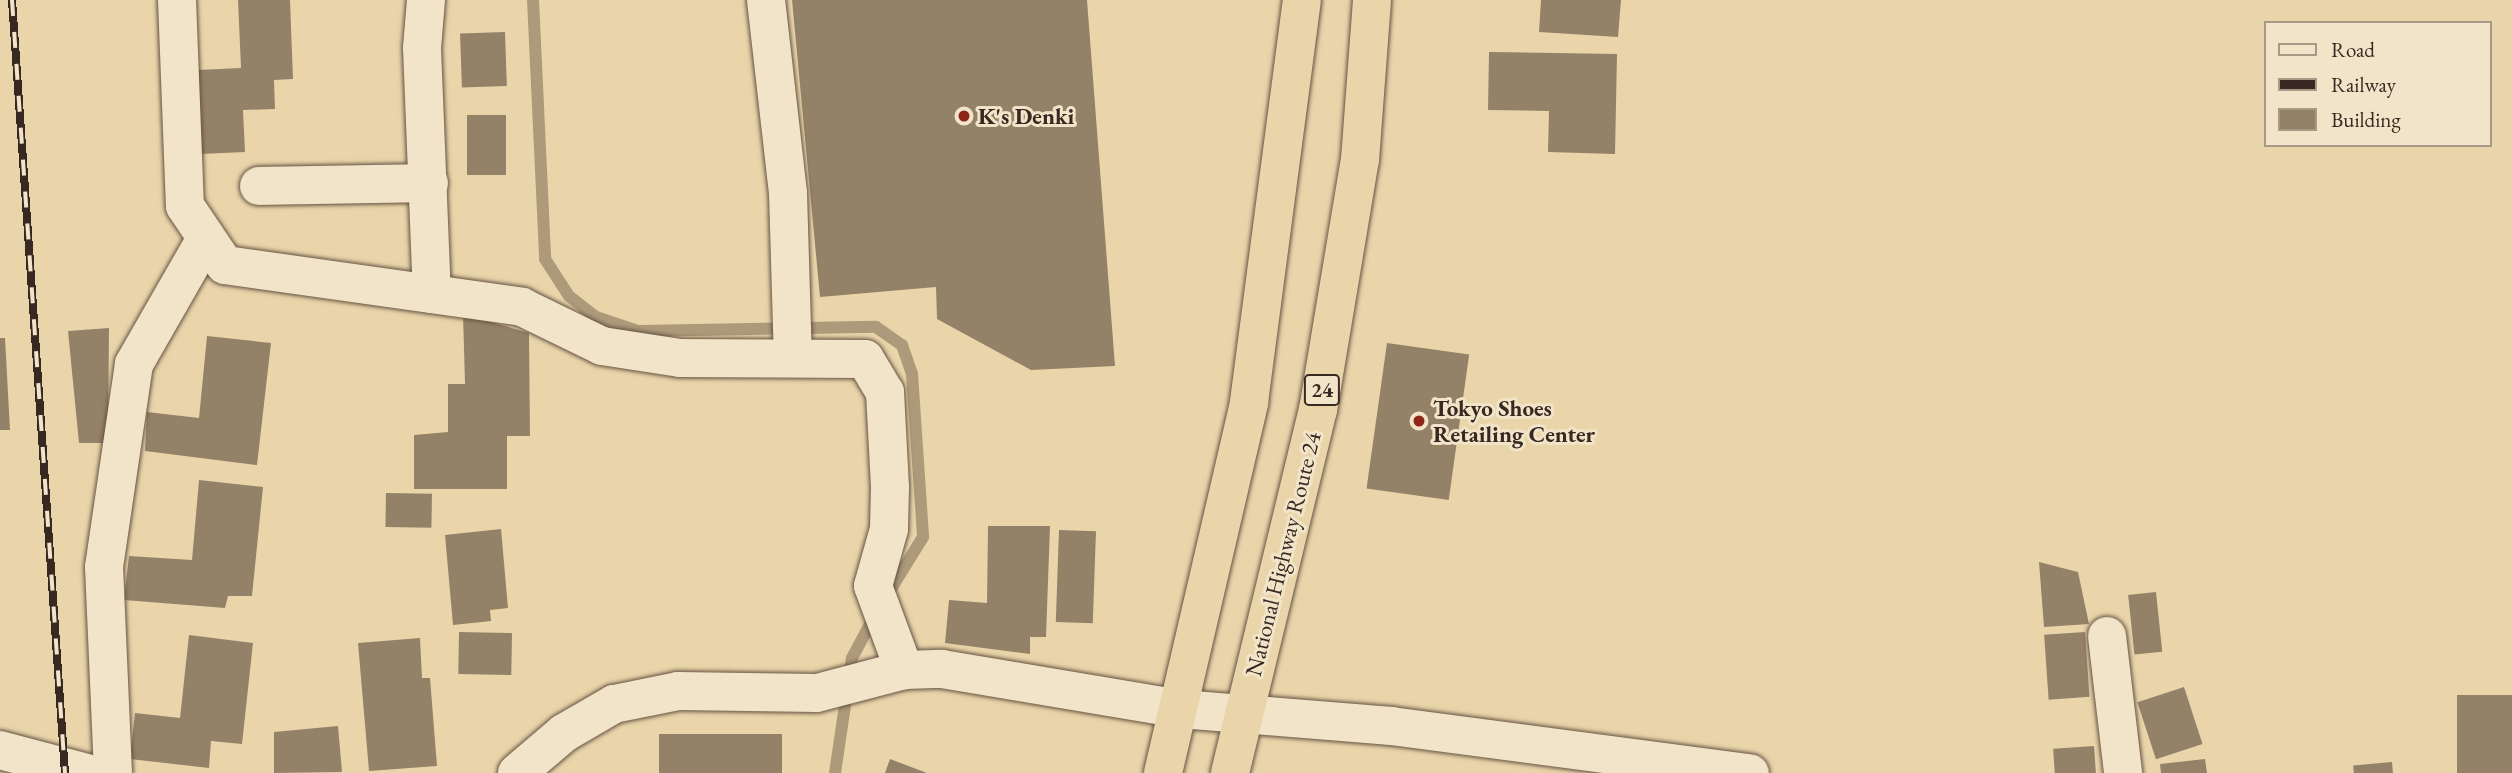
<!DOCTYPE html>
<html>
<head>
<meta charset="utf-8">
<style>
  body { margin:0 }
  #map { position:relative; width:2512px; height:773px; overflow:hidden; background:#ead5aa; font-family:"EB Garamond",serif }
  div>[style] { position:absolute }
  .stream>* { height:12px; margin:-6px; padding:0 6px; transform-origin:6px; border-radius:6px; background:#ad9a7b }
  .building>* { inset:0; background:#948268; transform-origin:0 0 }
  .roads { filter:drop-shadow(0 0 2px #645343) drop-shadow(0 0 2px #645343) }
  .minor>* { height:38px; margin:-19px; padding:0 19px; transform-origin:19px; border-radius:19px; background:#f1e4c8 }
  .highway>* { height:38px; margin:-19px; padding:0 19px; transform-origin:19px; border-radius:19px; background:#ead5aa }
  .rail>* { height:8px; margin-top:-4px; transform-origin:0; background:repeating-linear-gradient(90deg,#f1e4c8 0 16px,#372821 0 32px); box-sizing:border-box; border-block:2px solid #372821 }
  .dots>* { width:19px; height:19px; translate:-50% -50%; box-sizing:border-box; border:4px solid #f1e4c8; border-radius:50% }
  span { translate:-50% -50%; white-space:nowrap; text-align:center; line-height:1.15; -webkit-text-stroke:6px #f1e4c8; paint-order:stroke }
  .shield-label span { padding:2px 5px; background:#f1e4c8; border:2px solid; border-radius:5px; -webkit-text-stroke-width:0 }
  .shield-label { font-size:21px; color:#372821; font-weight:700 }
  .poi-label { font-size:23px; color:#372821; font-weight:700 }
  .left { translate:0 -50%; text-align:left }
  .street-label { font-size:23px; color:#372821 }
  .legend { position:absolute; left:2264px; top:21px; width:228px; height:126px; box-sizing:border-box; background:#f1e4c8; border:2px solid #a79985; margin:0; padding:9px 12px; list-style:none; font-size:21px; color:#372821 }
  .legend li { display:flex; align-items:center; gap:14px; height:35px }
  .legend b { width:35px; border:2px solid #a79985 }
</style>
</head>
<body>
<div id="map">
  <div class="stream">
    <div style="left:533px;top:0;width:259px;rotate:87.3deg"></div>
    <div style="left:545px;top:259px;width:44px;rotate:57deg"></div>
    <div style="left:569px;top:296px;width:34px;rotate:38deg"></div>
    <div style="left:596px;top:317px;width:44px;rotate:18.4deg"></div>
    <div style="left:638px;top:331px;width:238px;rotate:-1deg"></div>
    <div style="left:876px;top:327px;width:32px;rotate:35deg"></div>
    <div style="left:902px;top:345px;width:31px;rotate:71deg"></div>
    <div style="left:912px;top:374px;width:163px;rotate:86.1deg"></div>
    <div style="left:923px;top:537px;width:70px;rotate:121.7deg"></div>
    <div style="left:835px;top:773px;width:116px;rotate:-81.6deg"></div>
    <div style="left:852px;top:658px;width:51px;rotate:-61.9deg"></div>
  </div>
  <div class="building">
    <div style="clip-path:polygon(238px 0,290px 0,293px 79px,274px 80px,275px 109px,243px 110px,245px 152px,201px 154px,198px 70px,241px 68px)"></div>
    <div style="clip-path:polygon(792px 0,1087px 0,1115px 366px,1031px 370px,937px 319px,936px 287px,820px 297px)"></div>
    <div style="clip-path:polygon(1541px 0,1621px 0,1618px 37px,1539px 32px)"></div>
    <div style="left:505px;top:32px;width:54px;height:45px;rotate:88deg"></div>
    <div style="clip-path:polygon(1489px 52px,1617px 54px,1615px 154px,1548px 152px,1549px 111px,1488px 110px)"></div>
    <div style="left:467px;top:115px;width:39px;height:60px"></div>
    <div style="clip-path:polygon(463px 314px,529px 333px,530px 436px,507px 436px,507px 489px,414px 489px,414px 435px,448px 432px,448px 384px,465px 384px)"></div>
    <div style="clip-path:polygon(109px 328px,108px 443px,79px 443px,68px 331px)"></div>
    <div style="clip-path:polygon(207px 336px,271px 343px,257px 465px,145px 451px,147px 412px,199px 418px)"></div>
    <div style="clip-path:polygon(0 338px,5px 338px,10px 430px,0 430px)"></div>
    <div style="left:1387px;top:343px;width:83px;height:147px;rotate:8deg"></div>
    <div style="clip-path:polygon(199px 480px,263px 487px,252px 596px,228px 596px,225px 608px,124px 600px,129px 556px,192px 560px)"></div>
    <div style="left:386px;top:493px;width:46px;height:34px;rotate:1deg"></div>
    <div style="clip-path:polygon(988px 526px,1050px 526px,1046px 637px,1030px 637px,1030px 654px,945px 643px,949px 600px,987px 603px)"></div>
    <div style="clip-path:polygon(501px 529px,508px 608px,490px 610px,491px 621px,453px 625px,445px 535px)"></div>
    <div style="left:1059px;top:530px;width:37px;height:92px;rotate:2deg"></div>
    <div style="clip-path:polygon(2039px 562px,2078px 572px,2089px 624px,2044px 627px)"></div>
    <div style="left:2156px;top:592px;width:60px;height:28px;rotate:84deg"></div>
    <div style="left:2085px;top:632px;width:65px;height:41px;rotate:86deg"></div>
    <div style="left:512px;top:633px;width:42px;height:53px;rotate:91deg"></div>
    <div style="clip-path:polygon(189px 635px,253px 643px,242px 744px,211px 741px,209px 768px,130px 759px,135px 713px,180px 718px)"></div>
    <div style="clip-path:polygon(420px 638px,422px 678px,430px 678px,437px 766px,369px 771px,358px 643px)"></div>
    <div style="left:2184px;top:687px;width:60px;height:49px;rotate:72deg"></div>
    <div style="left:2457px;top:695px;width:55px;height:78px"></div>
    <div style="clip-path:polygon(338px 726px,342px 772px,274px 773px,274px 732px)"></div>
    <div style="left:659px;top:734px;width:123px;height:39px"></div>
    <div style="left:2094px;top:746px;width:27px;height:41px;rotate:86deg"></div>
    <div style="clip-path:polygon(890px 759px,927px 773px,885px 773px)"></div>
    <div style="clip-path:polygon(2205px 759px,2207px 773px,2161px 773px,2160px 764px)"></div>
    <div style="left:2392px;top:762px;width:11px;height:39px;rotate:85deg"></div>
  </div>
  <div class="roads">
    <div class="minor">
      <div style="left:177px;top:0;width:206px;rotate:87.8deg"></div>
      <div style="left:185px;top:206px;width:71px;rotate:55.9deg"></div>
      <div style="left:225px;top:265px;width:300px;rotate:8deg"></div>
      <div style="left:522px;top:307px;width:89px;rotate:26deg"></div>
      <div style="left:602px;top:346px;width:79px;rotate:8.7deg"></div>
      <div style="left:680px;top:358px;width:185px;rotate:0.3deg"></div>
      <div style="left:865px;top:359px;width:39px;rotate:59deg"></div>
      <div style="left:885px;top:392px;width:95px;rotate:87deg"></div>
      <div style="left:890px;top:487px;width:42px;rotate:91.4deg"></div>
      <div style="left:889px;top:529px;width:59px;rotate:105.7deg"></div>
      <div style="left:873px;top:586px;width:90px;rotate:69.7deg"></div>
      <div style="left:426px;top:0;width:48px;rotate:94.8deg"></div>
      <div style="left:422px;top:48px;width:246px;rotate:87.7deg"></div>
      <div style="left:766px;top:0;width:194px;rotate:83.5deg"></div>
      <div style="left:788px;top:193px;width:165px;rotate:88.3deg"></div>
      <div style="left:259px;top:186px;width:170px;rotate:-1deg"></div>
      <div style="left:2107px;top:636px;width:138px;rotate:83.3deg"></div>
      <div style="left:0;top:750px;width:90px;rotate:14.8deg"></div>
      <div style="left:113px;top:773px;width:206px;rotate:-92.5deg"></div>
      <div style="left:104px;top:567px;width:205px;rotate:-81.6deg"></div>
      <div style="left:134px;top:364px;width:141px;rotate:-60.2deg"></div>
      <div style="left:517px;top:773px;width:62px;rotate:-40.4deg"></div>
      <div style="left:564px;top:733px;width:58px;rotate:-30.1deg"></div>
      <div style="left:614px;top:704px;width:65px;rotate:-11.5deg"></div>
      <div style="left:678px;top:691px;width:139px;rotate:0.8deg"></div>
      <div style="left:817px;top:693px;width:90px;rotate:-14.8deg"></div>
      <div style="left:904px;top:670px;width:38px;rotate:-2deg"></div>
      <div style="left:942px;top:669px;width:242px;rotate:9.5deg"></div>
      <div style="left:1181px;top:709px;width:211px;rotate:4.6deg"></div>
      <div style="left:1391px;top:726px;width:362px;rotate:7.5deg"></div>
    </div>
    <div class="highway">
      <div style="left:1163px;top:773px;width:381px;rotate:-76.9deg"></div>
      <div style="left:1249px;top:402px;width:405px;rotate:-82.5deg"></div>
      <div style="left:1230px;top:773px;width:374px;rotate:-76.4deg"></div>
      <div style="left:1318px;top:410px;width:254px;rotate:-80.5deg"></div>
      <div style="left:1360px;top:160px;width:160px;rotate:-85.7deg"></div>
    </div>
  </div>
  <div class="rail">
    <div style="left:12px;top:0;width:775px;rotate:86.08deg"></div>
  </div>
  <div class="dots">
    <div style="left:964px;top:116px;background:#8f2418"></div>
    <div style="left:1419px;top:421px;background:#8f2418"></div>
  </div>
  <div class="shield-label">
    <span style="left:1322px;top:390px">24</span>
  </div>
  <div class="poi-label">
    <span class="left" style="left:978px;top:116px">K's Denki</span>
    <span class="left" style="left:1433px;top:421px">Tokyo Shoes<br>Retailing Center</span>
  </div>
  <div class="street-label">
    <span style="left:1283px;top:554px;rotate:-76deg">National Highway Route 24</span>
  </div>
  <ul class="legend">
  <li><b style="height:9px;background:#f1e4c8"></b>Road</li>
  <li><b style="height:9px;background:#372821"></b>Railway</li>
  <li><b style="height:19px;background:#948268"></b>Building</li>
  </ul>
</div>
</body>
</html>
